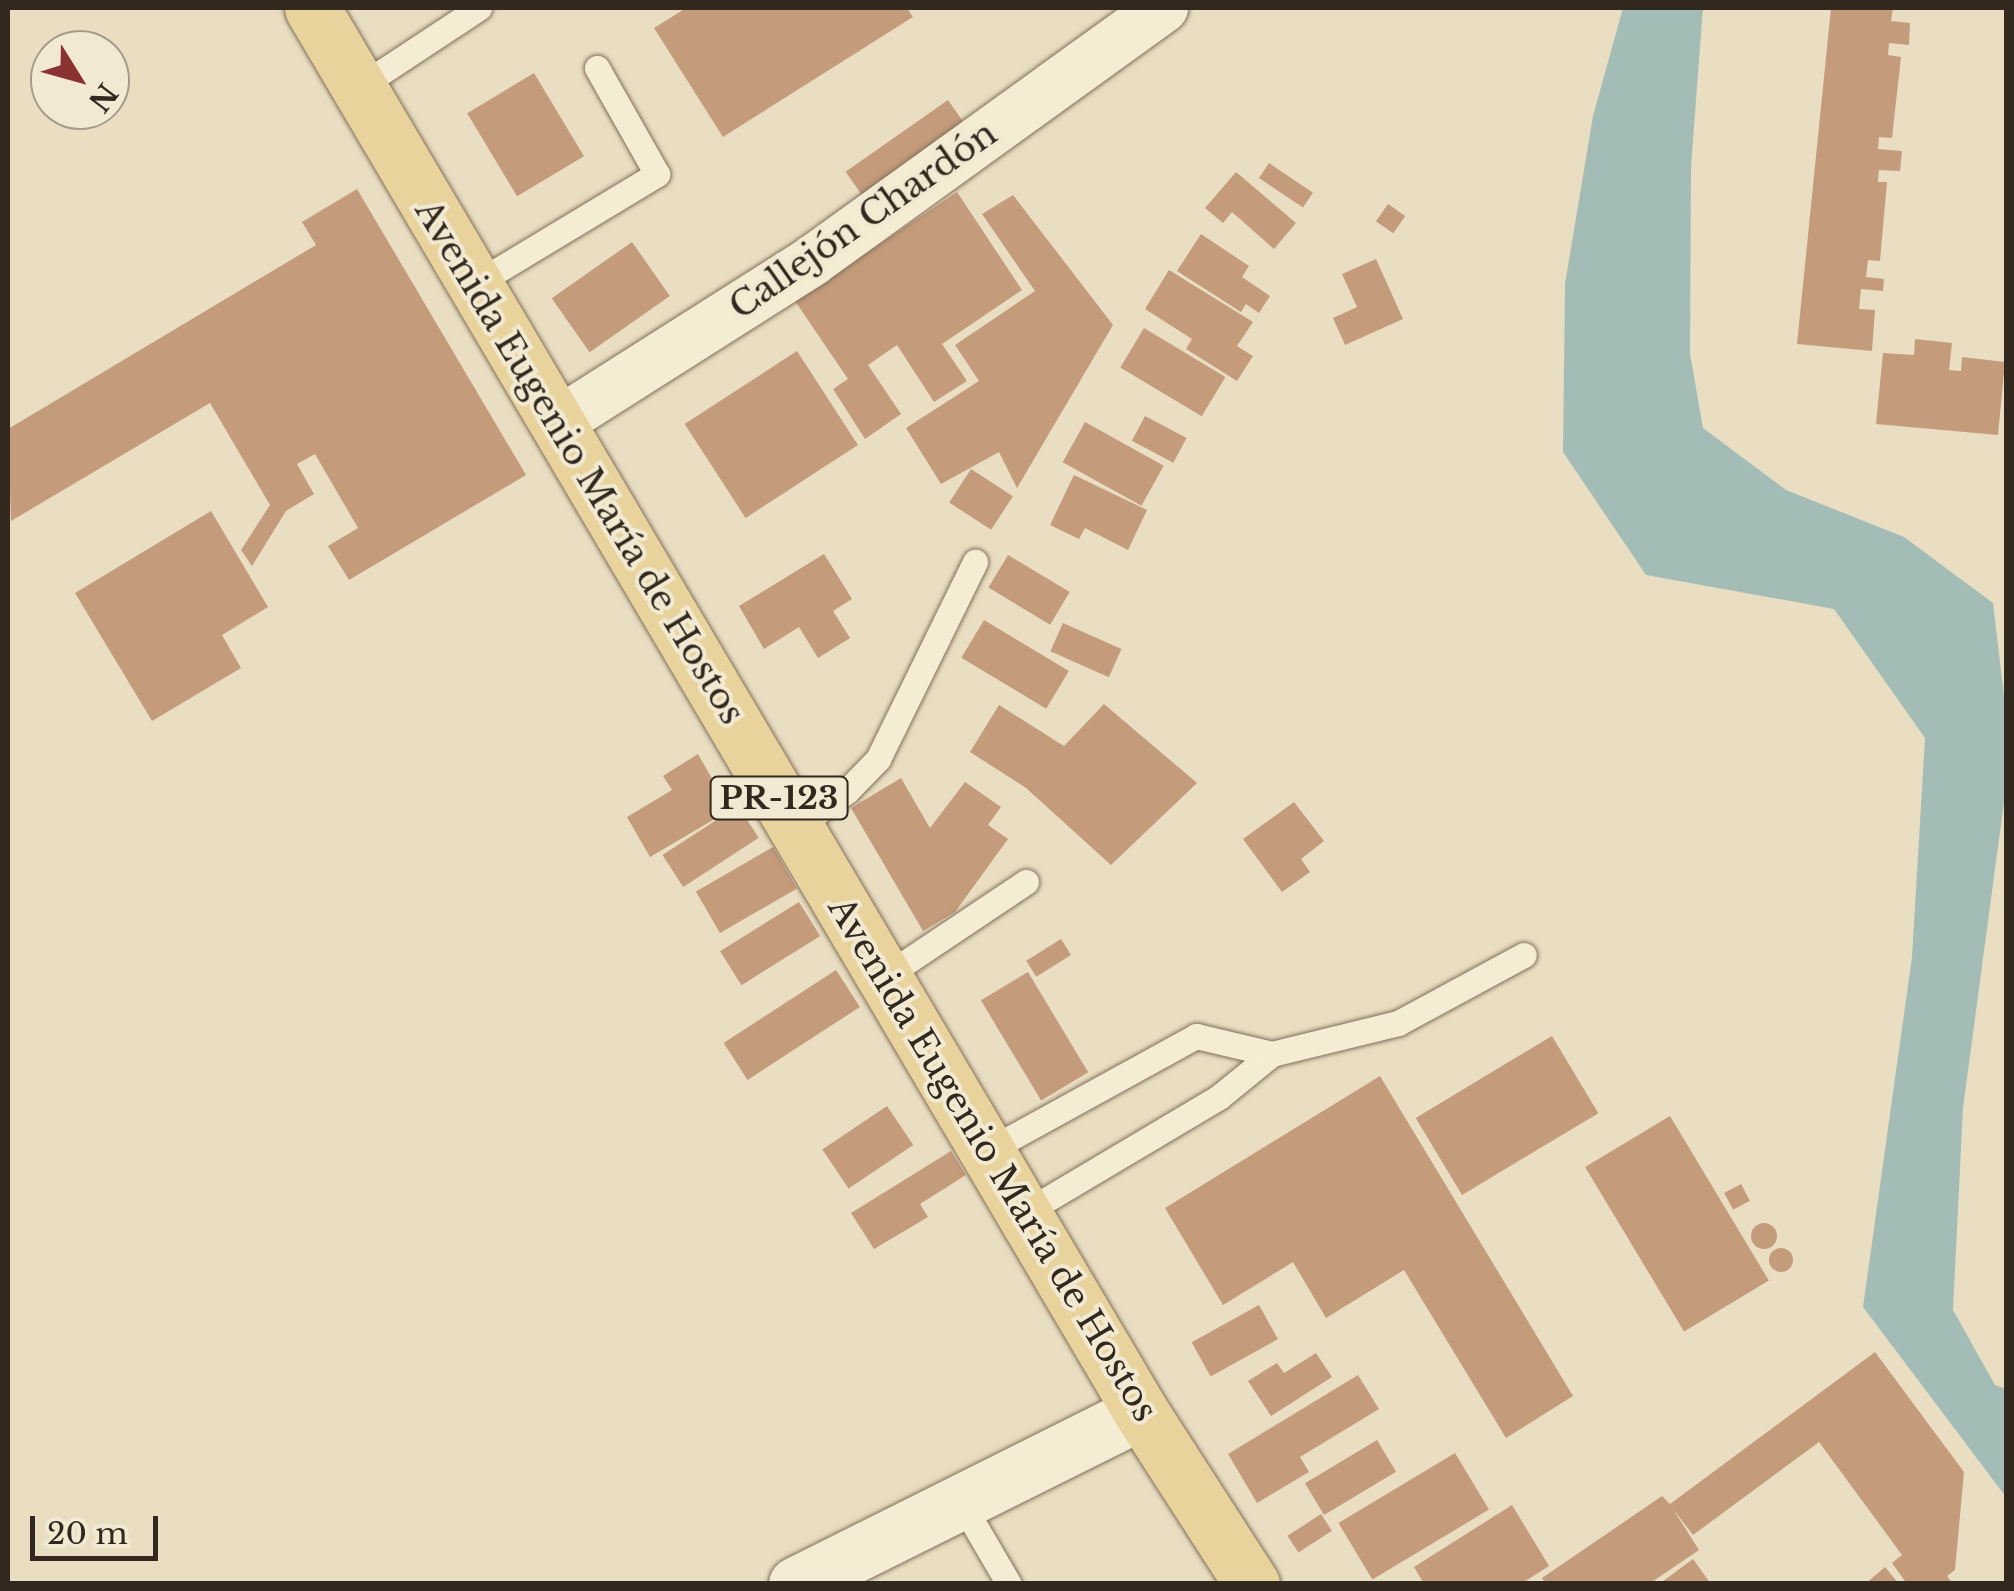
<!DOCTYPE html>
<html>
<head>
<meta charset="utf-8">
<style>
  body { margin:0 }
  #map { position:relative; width:2014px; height:1591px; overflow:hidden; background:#e9dec2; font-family:"Libre Baskerville",serif }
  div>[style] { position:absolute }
  .water>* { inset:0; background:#a4bcb6 }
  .building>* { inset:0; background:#c49b7b; transform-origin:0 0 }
  .round { border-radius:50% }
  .roads { filter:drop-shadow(0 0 2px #81705b) drop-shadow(0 0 2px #81705b) }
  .service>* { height:25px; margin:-12.5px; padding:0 12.5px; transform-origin:12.5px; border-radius:12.5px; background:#f5ecd4 }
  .minor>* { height:50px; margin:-25px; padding:0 25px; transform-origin:25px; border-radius:25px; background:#f5ecd4 }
  .tertiary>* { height:55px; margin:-27.5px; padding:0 27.5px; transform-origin:27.5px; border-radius:27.5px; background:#f5ecd4 }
  .primary>* { height:55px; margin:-27.5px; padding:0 27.5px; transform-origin:27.5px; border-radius:27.5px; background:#e9d39d }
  span { translate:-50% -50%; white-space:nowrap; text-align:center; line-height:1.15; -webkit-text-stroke:8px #f1e9d1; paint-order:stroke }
  .shield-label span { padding:2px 8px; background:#f1e9d1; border:2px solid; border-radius:8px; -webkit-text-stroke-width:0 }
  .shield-label { font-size:32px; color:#32281e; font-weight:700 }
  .street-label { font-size:35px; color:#32281e }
  .frame { position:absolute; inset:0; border:10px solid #32281e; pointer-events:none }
  .north { position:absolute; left:30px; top:30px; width:100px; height:100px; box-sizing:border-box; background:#f1e9d1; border:2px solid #a59c89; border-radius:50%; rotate:127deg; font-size:28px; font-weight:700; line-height:40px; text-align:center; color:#32281e }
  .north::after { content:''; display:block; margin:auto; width:35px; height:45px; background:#8a3231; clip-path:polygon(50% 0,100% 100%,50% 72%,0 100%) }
  .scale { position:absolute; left:30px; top:1516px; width:128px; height:45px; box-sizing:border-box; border:5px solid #32281e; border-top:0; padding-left:12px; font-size:30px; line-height:35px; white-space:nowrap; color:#32281e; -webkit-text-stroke:8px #f1e9d1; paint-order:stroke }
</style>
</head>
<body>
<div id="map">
  <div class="water">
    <div style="clip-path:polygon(1623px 8px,1703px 8px,1691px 166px,1690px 354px,1703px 428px,1786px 490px,1904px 537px,1993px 603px,2006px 713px,2006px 787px,1963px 1108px,1953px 1310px,1995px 1385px,2006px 1389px,2006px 1497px,1863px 1307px,1912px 957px,1925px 738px,1834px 609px,1646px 575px,1563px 452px,1565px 284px,1593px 116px)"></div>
  </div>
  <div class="building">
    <div style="clip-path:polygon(686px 8px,907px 8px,913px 17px,723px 137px,654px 28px)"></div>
    <div style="clip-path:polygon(1831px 8px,1893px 8px,1891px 21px,1910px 23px,1909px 45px,1889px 43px,1888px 55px,1901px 57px,1892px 138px,1879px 137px,1878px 149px,1902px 151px,1900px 171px,1879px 170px,1878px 182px,1887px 182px,1880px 261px,1868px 260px,1866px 277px,1884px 279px,1883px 291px,1861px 289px,1859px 309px,1875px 310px,1872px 351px,1797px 344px)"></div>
    <div style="left:534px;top:73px;width:97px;height:78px;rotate:59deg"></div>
    <div style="left:948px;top:100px;width:42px;height:125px;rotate:55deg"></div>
    <div style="left:1269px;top:163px;width:53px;height:18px;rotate:34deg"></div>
    <div style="clip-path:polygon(1236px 172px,1296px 223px,1274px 249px,1232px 212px,1223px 223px,1205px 208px)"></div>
    <div style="clip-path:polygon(357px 189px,526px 475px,349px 580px,328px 546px,358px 528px,315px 454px,297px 464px,314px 494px,286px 511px,252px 566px,241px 550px,270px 505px,210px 403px,11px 521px,8px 429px,316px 245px,302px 222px)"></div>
    <div style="clip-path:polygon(957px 192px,1022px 290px,942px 344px,967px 381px,934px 402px,897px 345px,868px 365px,901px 414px,865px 439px,833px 389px,848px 379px,795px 301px)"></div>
    <div style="clip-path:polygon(1013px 195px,1113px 325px,1017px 488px,999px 452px,941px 484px,906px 428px,979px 381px,955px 345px,1035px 291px,982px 214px)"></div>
    <div style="left:1388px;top:204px;width:21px;height:21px;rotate:35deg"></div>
    <div style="clip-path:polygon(1201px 234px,1249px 266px,1242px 277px,1270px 296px,1259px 313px,1246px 304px,1241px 312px,1177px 271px)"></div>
    <div style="left:632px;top:242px;width:66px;height:98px;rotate:55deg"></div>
    <div style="clip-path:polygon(1376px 259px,1403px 319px,1345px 345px,1333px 318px,1357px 307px,1342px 274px)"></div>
    <div style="clip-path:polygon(1169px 270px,1253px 322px,1237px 346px,1253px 356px,1237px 381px,1186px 349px,1192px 339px,1145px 309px)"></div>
    <div style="left:1144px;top:328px;width:95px;height:46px;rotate:31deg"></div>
    <div style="clip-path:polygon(1915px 339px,1952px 343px,1949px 370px,1961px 371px,1962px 357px,2005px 362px,1998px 435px,1876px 424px,1883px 353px,1914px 355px)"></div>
    <div style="left:797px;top:351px;width:112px;height:134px;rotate:57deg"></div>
    <div style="left:1145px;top:416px;width:47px;height:28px;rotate:28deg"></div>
    <div style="left:1085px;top:422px;width:90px;height:46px;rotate:29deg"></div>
    <div style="left:971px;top:469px;width:50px;height:40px;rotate:33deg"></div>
    <div style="clip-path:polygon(1074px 475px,1147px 510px,1128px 550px,1085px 528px,1079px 539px,1050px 525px)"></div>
    <div style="clip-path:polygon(211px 511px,268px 607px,222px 635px,241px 668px,152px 721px,75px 593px)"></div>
    <div style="clip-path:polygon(824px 554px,852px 599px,833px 611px,850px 638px,818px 658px,799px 627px,764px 649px,739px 606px)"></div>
    <div style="left:1008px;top:555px;width:72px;height:38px;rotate:31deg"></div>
    <div style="left:984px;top:620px;width:99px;height:44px;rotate:31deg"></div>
    <div style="left:1063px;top:623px;width:64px;height:31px;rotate:24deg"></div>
    <div style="clip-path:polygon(1104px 704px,1197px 783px,1111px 865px,1026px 788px,970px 752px,999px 705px,1064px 746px)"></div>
    <div style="clip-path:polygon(698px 754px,730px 810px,650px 857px,627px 817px,672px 790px,663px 776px)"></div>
    <div style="clip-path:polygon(901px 778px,930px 828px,965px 782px,1001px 807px,988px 825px,1008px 839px,955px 912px,923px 931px,851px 808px)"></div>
    <div style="clip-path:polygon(1294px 802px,1324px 841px,1301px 859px,1310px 872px,1282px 892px,1243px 839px)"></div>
    <div style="left:738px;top:806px;width:38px;height:90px;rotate:57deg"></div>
    <div style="left:773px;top:847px;width:48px;height:89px;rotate:60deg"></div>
    <div style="left:799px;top:902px;width:40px;height:93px;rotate:58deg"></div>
    <div style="left:1061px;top:939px;width:19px;height:41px;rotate:58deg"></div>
    <div style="left:836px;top:970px;width:44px;height:134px;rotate:57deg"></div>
    <div style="left:1028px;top:972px;width:117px;height:55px;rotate:59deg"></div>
    <div style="left:1552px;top:1036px;width:90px;height:159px;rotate:59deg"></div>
    <div style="clip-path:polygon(1380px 1076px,1573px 1396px,1506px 1438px,1404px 1270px,1326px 1318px,1293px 1262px,1223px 1305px,1165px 1208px)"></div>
    <div style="left:887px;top:1106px;width:47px;height:78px;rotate:56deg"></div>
    <div style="left:1670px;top:1116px;width:192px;height:99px;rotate:59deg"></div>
    <div style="clip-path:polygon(951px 1151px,966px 1175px,920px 1204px,928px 1217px,874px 1249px,851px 1213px)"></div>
    <div style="left:1741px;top:1184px;width:19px;height:19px;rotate:62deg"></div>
    <div class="round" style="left:1751px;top:1223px;width:26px;height:26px"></div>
    <div class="round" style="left:1769px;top:1248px;width:24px;height:24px"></div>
    <div style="left:1259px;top:1305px;width:39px;height:77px;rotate:61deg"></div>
    <div style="clip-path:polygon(1875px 1352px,1964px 1472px,1955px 1570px,1947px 1576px,1953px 1584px,1907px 1584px,1892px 1563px,1902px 1555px,1819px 1442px,1693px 1535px,1673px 1509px,1699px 1550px,1649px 1584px,1546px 1584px,1542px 1578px,1662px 1496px,1670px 1504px)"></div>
    <div style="clip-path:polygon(1316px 1353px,1332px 1377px,1271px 1416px,1248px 1381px,1277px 1363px,1284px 1373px)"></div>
    <div style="clip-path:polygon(1358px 1375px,1379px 1409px,1300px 1457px,1309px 1472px,1257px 1503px,1228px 1454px)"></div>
    <div style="left:1377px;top:1440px;width:37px;height:84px;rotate:59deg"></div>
    <div style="left:1455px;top:1453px;width:66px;height:136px;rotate:59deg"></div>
    <div style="clip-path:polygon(1512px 1505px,1549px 1566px,1521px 1584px,1424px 1584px,1414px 1567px)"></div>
    <div style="left:1321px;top:1514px;width:20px;height:40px;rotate:57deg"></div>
    <div style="clip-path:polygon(1693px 1559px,1711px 1584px,1659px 1584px)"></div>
    <div style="clip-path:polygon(1885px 1567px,1899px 1584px,1865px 1584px)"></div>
  </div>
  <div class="roads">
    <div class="service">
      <div style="left:359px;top:87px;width:144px;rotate:-33.4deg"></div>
      <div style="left:475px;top:284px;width:213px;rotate:-31.1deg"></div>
      <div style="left:657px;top:174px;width:122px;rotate:-119.5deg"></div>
      <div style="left:796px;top:827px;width:62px;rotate:-35.2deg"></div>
      <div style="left:847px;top:791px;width:45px;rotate:-45.9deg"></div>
      <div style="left:878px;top:759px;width:220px;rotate:-63.8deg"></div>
      <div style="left:884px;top:977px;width:171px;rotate:-33.8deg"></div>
      <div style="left:987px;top:1151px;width:239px;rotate:-28.8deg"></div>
      <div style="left:1196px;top:1036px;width:78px;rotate:13.3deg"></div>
      <div style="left:1024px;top:1213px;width:227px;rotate:-30.7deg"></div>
      <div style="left:1219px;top:1097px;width:68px;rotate:-39.1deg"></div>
      <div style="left:1272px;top:1054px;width:130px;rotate:-13.8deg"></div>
      <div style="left:1398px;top:1023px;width:143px;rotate:-28.4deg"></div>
      <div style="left:961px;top:1502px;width:95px;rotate:59.7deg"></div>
    </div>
    <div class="minor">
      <div style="left:557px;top:423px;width:302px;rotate:-32.4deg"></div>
      <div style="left:812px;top:261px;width:433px;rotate:-35.8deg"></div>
    </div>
    <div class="tertiary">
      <div style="left:796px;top:1584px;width:385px;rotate:-26.5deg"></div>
    </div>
    <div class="primary">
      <div style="left:312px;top:8px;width:1630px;rotate:59.44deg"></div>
      <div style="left:1141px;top:1412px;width:205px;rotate:57.2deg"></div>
    </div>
  </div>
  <div class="shield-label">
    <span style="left:779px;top:798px">PR-123</span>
  </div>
  <div class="street-label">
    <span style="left:863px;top:220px;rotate:-35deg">Callejón Chardón</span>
    <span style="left:580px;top:462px;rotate:59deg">Avenida Eugenio María de Hostos</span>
    <span style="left:993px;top:1159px;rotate:59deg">Avenida Eugenio María de Hostos</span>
  </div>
  <div class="frame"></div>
  <div class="north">N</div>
  <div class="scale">20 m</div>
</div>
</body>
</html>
